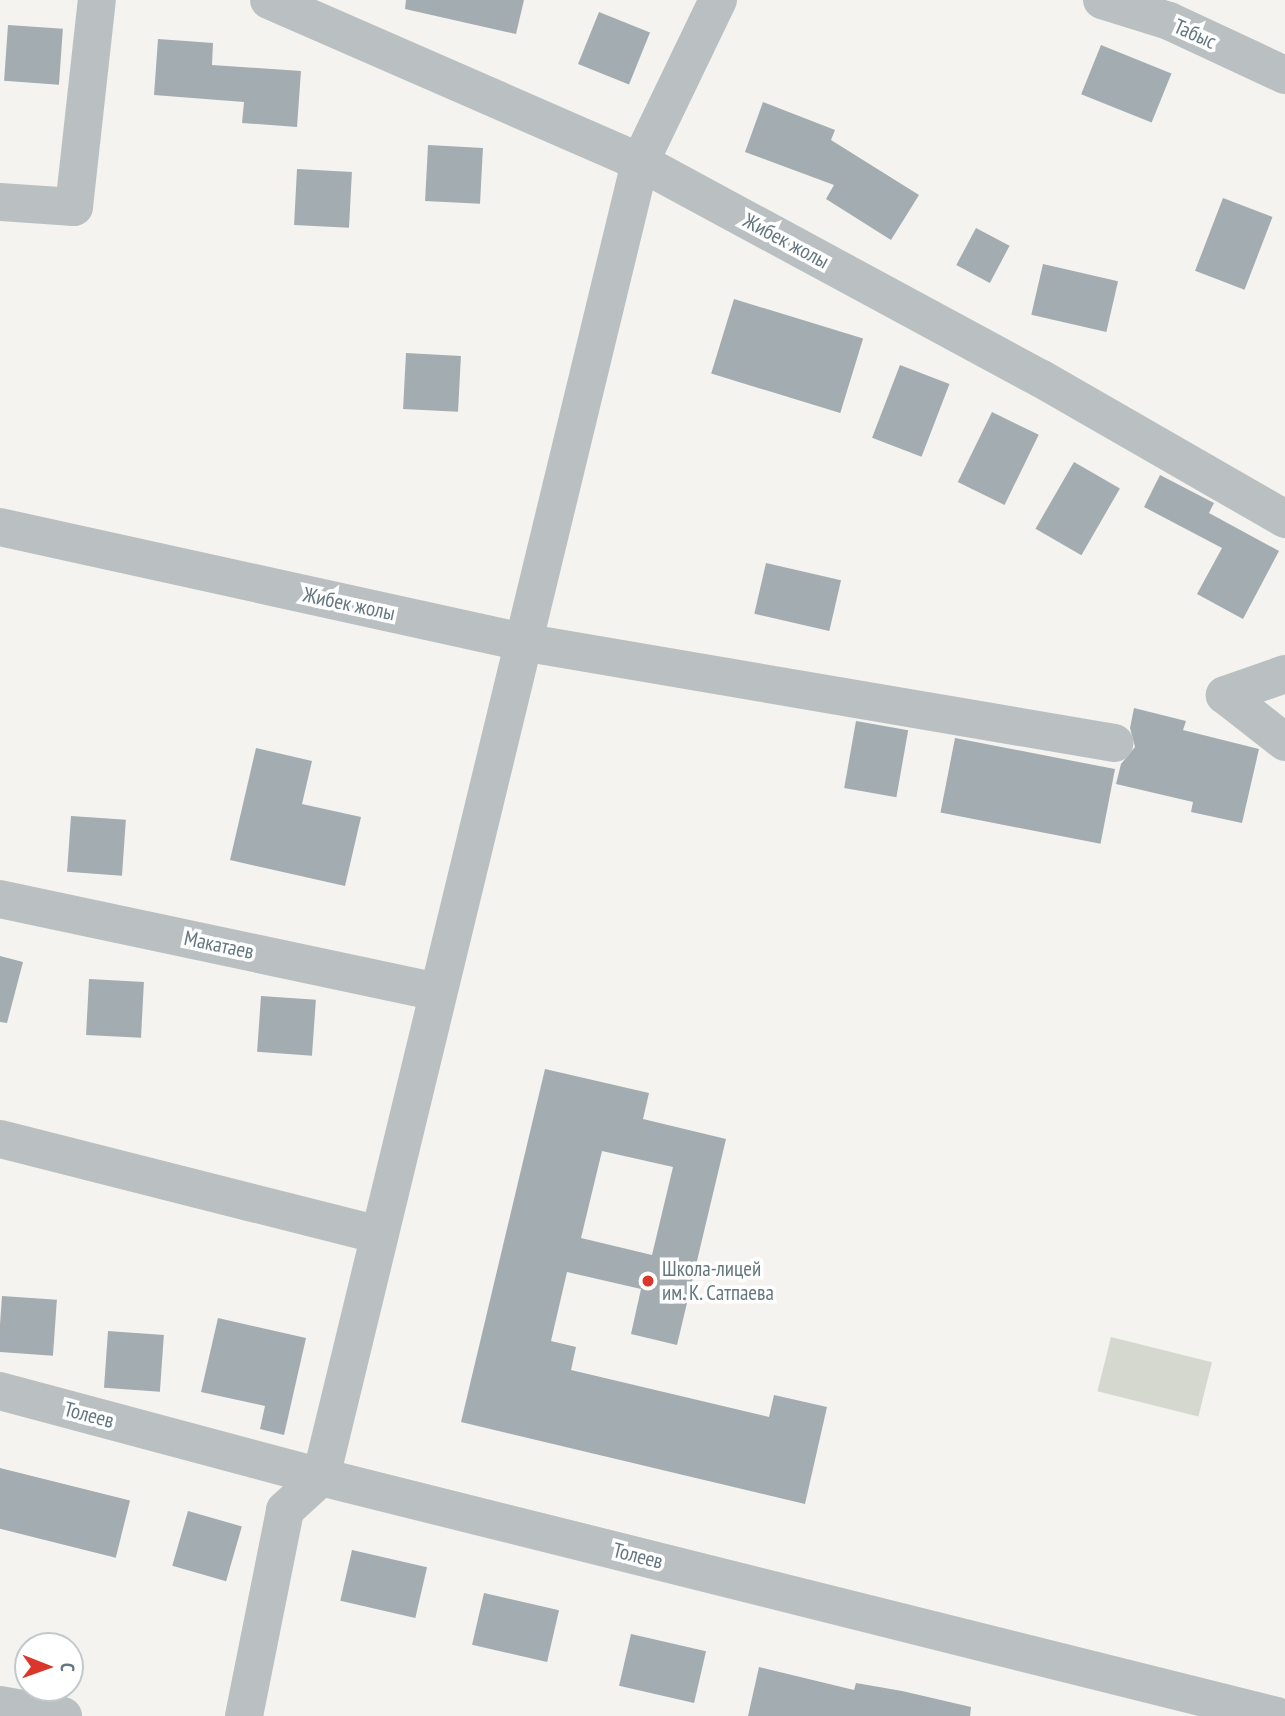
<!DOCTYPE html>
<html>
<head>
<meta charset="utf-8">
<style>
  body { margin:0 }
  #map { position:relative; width:1285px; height:1716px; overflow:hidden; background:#f4f3ef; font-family:"PT Sans Narrow",sans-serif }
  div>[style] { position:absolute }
  .green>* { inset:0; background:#d4d8cf; transform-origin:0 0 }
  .building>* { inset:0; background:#a3acb0; transform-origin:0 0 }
  .minor>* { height:38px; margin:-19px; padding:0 19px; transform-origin:19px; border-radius:19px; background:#bac0c2 }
  .dots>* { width:19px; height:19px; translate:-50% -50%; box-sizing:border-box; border:4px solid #fff; border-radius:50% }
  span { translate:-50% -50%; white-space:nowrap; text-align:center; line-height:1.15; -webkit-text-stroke:7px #fff; paint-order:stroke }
  .street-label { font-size:21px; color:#64777f }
  .poi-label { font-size:21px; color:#64777f }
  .left { translate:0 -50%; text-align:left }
  .north { position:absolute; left:14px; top:1632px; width:70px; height:70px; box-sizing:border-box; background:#fff; border:2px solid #c1c9cc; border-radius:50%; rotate:91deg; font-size:19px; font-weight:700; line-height:28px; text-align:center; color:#64777f }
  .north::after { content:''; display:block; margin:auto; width:24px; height:32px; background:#da3629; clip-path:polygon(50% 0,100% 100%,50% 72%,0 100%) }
</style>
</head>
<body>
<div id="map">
  <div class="green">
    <div style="left:1111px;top:1337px;width:104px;height:56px;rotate:14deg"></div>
  </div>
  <div class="building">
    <div style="clip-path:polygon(406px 0,524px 0,516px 34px,405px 9px)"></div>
    <div style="left:599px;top:12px;width:55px;height:56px;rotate:22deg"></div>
    <div style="left:8px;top:25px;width:55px;height:56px;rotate:4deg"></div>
    <div style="clip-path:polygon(158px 39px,213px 43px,212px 65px,301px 71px,297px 127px,242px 123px,244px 102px,154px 95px)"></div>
    <div style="left:1101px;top:45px;width:76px;height:53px;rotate:22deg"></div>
    <div style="clip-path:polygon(763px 102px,835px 130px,831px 140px,919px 195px,891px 240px,826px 199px,834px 185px,745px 152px)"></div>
    <div style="left:428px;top:145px;width:55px;height:56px;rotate:3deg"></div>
    <div style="left:297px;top:169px;width:55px;height:56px;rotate:3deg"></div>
    <div style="left:1223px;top:198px;width:53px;height:78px;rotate:21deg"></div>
    <div style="left:976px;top:228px;width:38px;height:42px;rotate:28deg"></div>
    <div style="left:1043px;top:264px;width:77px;height:52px;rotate:13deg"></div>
    <div style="left:734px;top:299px;width:135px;height:78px;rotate:17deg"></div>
    <div style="left:406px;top:353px;width:55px;height:56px;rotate:3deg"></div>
    <div style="left:900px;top:365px;width:53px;height:78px;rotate:21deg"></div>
    <div style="left:992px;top:412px;width:52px;height:78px;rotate:26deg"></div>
    <div style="left:1074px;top:462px;width:53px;height:77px;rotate:30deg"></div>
    <div style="clip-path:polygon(1160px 475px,1214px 503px,1209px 513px,1279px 551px,1243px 619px,1197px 594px,1222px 548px,1144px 507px)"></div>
    <div style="left:766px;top:563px;width:77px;height:52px;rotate:13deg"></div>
    <div style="clip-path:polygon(1134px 708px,1186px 721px,1183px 730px,1259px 749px,1242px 823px,1191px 812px,1193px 802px,1116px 784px,1121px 764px,1135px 747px,1130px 728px)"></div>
    <div style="left:856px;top:721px;width:53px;height:68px;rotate:10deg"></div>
    <div style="left:955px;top:738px;width:163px;height:76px;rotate:11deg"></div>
    <div style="clip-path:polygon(256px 748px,312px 761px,302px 804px,361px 817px,345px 886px,230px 860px)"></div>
    <div style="left:71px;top:816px;width:55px;height:56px;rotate:4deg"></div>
    <div style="clip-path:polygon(0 956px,23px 962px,7px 1023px,0 1022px)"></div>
    <div style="left:89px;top:979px;width:55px;height:56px;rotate:3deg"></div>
    <div style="left:261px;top:996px;width:55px;height:56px;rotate:4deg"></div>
    <div style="clip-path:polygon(evenodd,545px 1069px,649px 1093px,643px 1119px,726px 1139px,677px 1345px,631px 1334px,641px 1289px,567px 1272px,551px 1341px,576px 1347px,571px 1370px,769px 1417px,774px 1395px,827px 1407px,805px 1504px,461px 1422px,545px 1069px,602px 1151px,673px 1167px,652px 1255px,581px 1238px,602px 1151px)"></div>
    <div style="left:2px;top:1296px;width:55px;height:56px;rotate:4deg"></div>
    <div style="clip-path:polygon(218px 1318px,306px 1338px,284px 1435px,260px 1429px,265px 1406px,201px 1392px)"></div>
    <div style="left:108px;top:1331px;width:56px;height:57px;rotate:4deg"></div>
    <div style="left:0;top:1468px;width:134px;height:59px;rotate:14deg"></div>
    <div style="left:188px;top:1511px;width:56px;height:57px;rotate:16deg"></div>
    <div style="left:352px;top:1550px;width:77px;height:52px;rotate:13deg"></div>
    <div style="left:484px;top:1593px;width:77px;height:53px;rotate:13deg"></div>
    <div style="left:631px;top:1634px;width:77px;height:53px;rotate:13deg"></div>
    <div style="clip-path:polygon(759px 1667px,854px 1690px,856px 1683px,902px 1691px,971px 1707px,970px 1716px,748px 1716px)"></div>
  </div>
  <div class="minor">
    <div style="left:269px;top:0;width:405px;rotate:23.6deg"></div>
    <div style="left:640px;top:162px;width:455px;rotate:28.4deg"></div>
    <div style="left:1040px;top:378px;width:283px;rotate:29.9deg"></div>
    <div style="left:1102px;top:0;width:70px;rotate:17.4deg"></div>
    <div style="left:1169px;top:21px;width:128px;rotate:25deg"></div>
    <div style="left:0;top:202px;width:74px;rotate:3.9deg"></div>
    <div style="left:74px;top:207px;width:208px;rotate:-83.7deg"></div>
    <div style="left:0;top:527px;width:535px;rotate:12.42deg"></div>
    <div style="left:522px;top:642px;width:601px;rotate:9.68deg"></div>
    <div style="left:1285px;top:674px;width:64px;rotate:160.7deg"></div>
    <div style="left:1225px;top:695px;width:76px;rotate:38.1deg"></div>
    <div style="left:0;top:899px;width:448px;rotate:12deg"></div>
    <div style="left:0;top:1139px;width:391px;rotate:14.2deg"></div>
    <div style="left:0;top:1391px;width:332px;rotate:15deg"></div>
    <div style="left:321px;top:1477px;width:985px;rotate:14.04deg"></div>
    <div style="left:0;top:1705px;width:64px;rotate:9.9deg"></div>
    <div style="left:244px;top:1716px;width:210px;rotate:-78.7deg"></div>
    <div style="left:285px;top:1510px;width:49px;rotate:-42.5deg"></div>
    <div style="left:321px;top:1477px;width:1353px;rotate:-76.36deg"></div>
    <div style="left:640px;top:162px;width:180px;rotate:-64.3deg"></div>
  </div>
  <div class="dots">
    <div style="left:648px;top:1281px;background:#da3629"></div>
  </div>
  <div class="street-label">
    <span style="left:1195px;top:34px;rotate:24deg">Табыс</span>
    <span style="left:786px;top:241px;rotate:28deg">Жибек жолы</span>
    <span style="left:349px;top:604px;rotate:12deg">Жибек жолы</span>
    <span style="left:219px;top:945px;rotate:12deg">Макатаев</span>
    <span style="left:89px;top:1415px;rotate:15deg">Толеев</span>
    <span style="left:638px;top:1556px;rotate:14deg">Толеев</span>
  </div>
  <div class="poi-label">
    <span class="left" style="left:662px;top:1281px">Школа-лицей<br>им. К. Сатпаева</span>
  </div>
  <div class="north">С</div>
</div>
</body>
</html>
